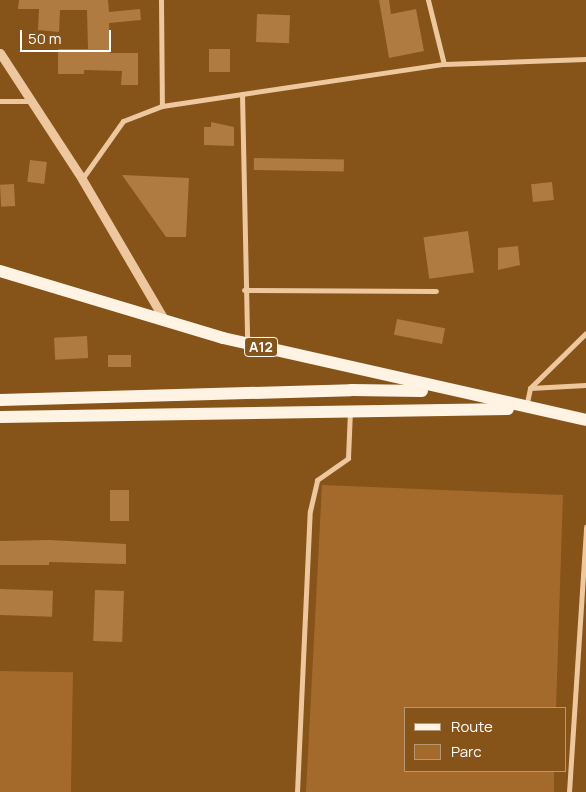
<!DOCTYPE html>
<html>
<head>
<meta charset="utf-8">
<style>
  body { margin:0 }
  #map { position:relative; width:586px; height:792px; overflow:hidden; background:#865318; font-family:Manrope,sans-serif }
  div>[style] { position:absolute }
  .green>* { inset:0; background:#a46a2b; transform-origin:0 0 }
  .building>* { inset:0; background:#af7b41; transform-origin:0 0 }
  .minor>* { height:5px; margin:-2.5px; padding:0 2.5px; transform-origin:2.5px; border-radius:2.5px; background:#edc79e }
  .tertiary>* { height:9px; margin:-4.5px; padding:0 4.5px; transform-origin:4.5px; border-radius:4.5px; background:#edc79e }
  .primary>* { height:12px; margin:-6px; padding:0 6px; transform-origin:6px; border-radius:6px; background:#fff4e4 }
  span { translate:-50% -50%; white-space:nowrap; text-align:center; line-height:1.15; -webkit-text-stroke:4px #865318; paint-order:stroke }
  .shield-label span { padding:1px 4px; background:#865318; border:1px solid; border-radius:4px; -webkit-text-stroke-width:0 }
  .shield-label { font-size:14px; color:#fff; font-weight:700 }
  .legend { position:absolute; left:404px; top:707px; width:162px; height:65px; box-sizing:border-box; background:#865318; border:1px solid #b69874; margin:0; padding:6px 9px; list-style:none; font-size:15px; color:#fff }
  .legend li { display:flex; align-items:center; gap:10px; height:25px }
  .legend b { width:25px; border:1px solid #b69874 }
  .scale { position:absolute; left:20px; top:30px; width:91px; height:22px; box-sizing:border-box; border:2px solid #fff; border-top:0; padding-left:6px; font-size:15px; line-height:18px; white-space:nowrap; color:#fff; -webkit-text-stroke:4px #865318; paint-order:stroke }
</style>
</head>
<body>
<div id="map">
  <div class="green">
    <div style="clip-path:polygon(322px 485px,563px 495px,556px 708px,405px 708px,405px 771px,554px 771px,554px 792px,306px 792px)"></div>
    <div style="left:0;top:671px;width:73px;height:121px;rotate:1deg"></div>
  </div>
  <div class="building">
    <div style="clip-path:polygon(19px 0,108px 0,109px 12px,140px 9px,141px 20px,109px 23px,110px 53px,138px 53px,138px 85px,121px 85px,122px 71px,84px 70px,84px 74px,58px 74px,58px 49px,88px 49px,87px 10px,60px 10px,59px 32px,38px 30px,39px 9px,18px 9px)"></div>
    <div style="clip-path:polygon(379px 0,389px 0,391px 14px,416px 9px,424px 51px,389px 58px)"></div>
    <div style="left:257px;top:14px;width:33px;height:28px;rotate:2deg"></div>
    <div style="left:209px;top:49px;width:21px;height:23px"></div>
    <div style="clip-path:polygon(211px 122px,234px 127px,234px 146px,204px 145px,204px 127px,211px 127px)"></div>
    <div style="left:254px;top:158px;width:90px;height:12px;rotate:1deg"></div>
    <div style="left:30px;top:160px;width:17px;height:22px;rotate:7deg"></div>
    <div style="clip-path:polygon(122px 175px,189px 178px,186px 237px,166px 237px)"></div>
    <div style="left:552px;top:182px;width:18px;height:21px;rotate:84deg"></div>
    <div style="left:14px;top:184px;width:22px;height:14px;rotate:87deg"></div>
    <div style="left:468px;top:231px;width:42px;height:45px;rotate:82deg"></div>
    <div style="clip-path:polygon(518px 246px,520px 265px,498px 270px,498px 248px)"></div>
    <div style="left:397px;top:319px;width:49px;height:16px;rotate:11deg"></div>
    <div style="left:87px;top:336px;width:22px;height:33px;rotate:87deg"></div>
    <div style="left:108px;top:355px;width:23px;height:12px"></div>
    <div style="left:110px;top:490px;width:19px;height:31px"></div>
    <div style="clip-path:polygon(49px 540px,126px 544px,126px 564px,49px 562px,49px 565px,0 565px,0 541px)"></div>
    <div style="left:0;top:589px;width:53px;height:26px;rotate:2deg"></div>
    <div style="left:95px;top:590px;width:29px;height:51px;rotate:2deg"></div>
  </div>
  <div class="minor">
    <div style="left:161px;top:0;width:106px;rotate:89.5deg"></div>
    <div style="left:428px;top:0;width:66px;rotate:76deg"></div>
    <div style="left:242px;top:94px;width:249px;rotate:88.8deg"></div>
    <div style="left:0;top:101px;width:32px"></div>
    <div style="left:82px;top:179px;width:71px;rotate:-54.7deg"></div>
    <div style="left:123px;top:121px;width:42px;rotate:-21deg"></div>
    <div style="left:162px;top:106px;width:285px;rotate:-8.5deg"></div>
    <div style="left:444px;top:64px;width:142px;rotate:-2deg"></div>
    <div style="left:244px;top:290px;width:192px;rotate:0.3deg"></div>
    <div style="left:530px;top:388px;width:78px;rotate:-44.5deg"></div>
    <div style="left:526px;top:407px;width:19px;rotate:-78deg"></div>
    <div style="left:530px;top:388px;width:56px;rotate:-3.1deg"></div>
    <div style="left:297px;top:792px;width:281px;rotate:-87.4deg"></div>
    <div style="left:310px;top:511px;width:32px;rotate:-77deg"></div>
    <div style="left:317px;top:480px;width:38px;rotate:-35deg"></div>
    <div style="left:348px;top:458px;width:47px;rotate:-87.6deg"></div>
    <div style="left:569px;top:792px;width:266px;rotate:-86.3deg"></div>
  </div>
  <div class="tertiary">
    <div style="left:0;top:53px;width:150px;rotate:56.9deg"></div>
    <div style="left:82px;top:179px;width:164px;rotate:59.7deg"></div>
  </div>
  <div class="primary">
    <div style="left:0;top:271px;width:233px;rotate:16.7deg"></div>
    <div style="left:223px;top:338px;width:372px;rotate:12.7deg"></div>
    <div style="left:0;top:400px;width:351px;rotate:-1.6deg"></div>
    <div style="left:351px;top:390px;width:71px;rotate:0.8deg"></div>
    <div style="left:0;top:417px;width:508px;rotate:-0.9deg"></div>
  </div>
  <div class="shield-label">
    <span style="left:261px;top:347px">A12</span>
  </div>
  <ul class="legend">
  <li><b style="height:6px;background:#fff4e4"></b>Route</li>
  <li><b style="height:14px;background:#a46a2b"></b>Parc</li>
  </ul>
  <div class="scale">50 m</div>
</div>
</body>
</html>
